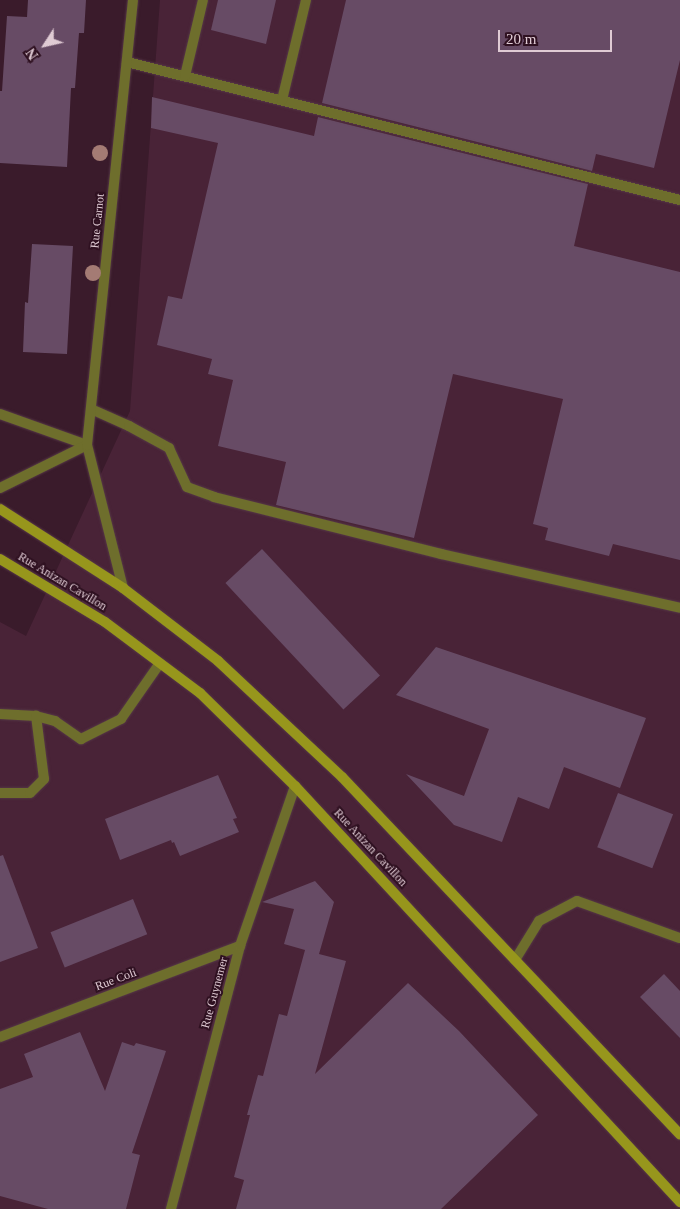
<!DOCTYPE html>
<html>
<head>
<meta charset="utf-8">
<style>
  body { margin:0 }
  #map { position:relative; width:680px; height:1209px; overflow:hidden; background:#3a1b2b; font-family:"Times New Roman",serif }
  div>[style] { position:absolute }
  .built>* { inset:0; background:#492337 }
  .building>* { inset:0; background:#674b65; transform-origin:0 0 }
  .roads { filter:drop-shadow(0 0 1px #553746) drop-shadow(0 0 1px #553746) }
  .service>* { height:10px; margin:-5px; padding:0 5px; transform-origin:5px; border-radius:5px; background:#6e6e2c }
  .minor>* { height:10px; margin:-5px; padding:0 5px; transform-origin:5px; border-radius:5px; background:#6e6e2c }
  .secondary>* { height:10px; margin:-5px; padding:0 5px; transform-origin:5px; border-radius:5px; background:#97961c }
  .trees>* { width:16px; height:16px; margin:-8px; border-radius:50%; background:#a47b74 }
  span { translate:-50% -50%; white-space:nowrap; text-align:center; line-height:1.15; -webkit-text-stroke:4px #2f1121; paint-order:stroke }
  .street-label { font-size:12px; color:#e0cbd4 }
  .north { position:absolute; left:20px; top:20px; width:50px; height:50px; -webkit-text-stroke:4px #2f1121; paint-order:stroke; rotate:235deg; font-size:14px; font-weight:700; line-height:20px; text-align:center; color:#e0cbd4 }
  .north::after { content:''; display:block; margin:auto; width:18px; height:22px; background:#e0cbd4; clip-path:polygon(50% 0,100% 100%,50% 72%,0 100%) }
  .scale { position:absolute; left:498px; top:30px; width:114px; height:22px; box-sizing:border-box; border:2px solid #e0cbd4; border-top:0; padding-left:6px; font-size:15px; line-height:18px; white-space:nowrap; color:#e0cbd4; -webkit-text-stroke:4px #2f1121; paint-order:stroke }
</style>
</head>
<body>
<div id="map">
  <div class="built">
    <div style="clip-path:polygon(160px 0,680px 0,680px 1209px,0 1209px,0 622px,26px 636px,130px 411px)"></div>
  </div>
  <div class="building">
    <div style="clip-path:polygon(28px 0,86px 0,84px 33px,79px 33px,75px 88px,71px 88px,67px 167px,0 163px,0 91px,2px 91px,7px 16px,27px 17px)"></div>
    <div style="clip-path:polygon(218px 0,276px 0,266px 44px,211px 30px)"></div>
    <div style="clip-path:polygon(346px 0,680px 0,680px 60px,654px 168px,596px 154px,592px 171px,322px 103px)"></div>
    <div style="clip-path:polygon(152px 97px,314px 136px,318px 117px,588px 184px,574px 246px,680px 272px,680px 560px,613px 544px,609px 556px,545px 540px,548px 528px,533px 524px,563px 399px,453px 374px,414px 538px,276px 505px,286px 462px,218px 446px,233px 380px,208px 374px,212px 359px,157px 345px,168px 296px,182px 299px,218px 143px,151px 128px)"></div>
    <div style="clip-path:polygon(32px 244px,73px 246px,67px 354px,23px 352px,25px 302px,28px 303px)"></div>
    <div style="left:262px;top:549px;width:173px;height:50px;rotate:47deg"></div>
    <div style="clip-path:polygon(436px 647px,646px 718px,620px 788px,564px 767px,549px 809px,518px 797px,502px 842px,454px 825px,406px 774px,464px 796px,489px 729px,396px 695px)"></div>
    <div style="clip-path:polygon(218px 775px,237px 818px,233px 819px,239px 832px,180px 856px,174px 842px,172px 843px,171px 840px,120px 860px,105px 819px)"></div>
    <div style="left:618px;top:793px;width:59px;height:58px;rotate:21deg"></div>
    <div style="clip-path:polygon(3px 855px,38px 948px,0 962px,0 856px)"></div>
    <div style="clip-path:polygon(315px 881px,334px 902px,319px 954px,346px 961px,315px 1074px,408px 983px,459px 1031px,538px 1115px,441px 1209px,236px 1209px,244px 1180px,234px 1177px,250px 1115px,247px 1115px,258px 1075px,263px 1076px,279px 1014px,287px 1016px,305px 950px,284px 944px,294px 909px,262px 902px)"></div>
    <div style="left:133px;top:899px;width:38px;height:89px;rotate:68deg"></div>
    <div style="clip-path:polygon(664px 974px,680px 991px,680px 1038px,640px 997px)"></div>
    <div style="clip-path:polygon(80px 1032px,105px 1091px,122px 1042px,134px 1046px,136px 1043px,166px 1051px,132px 1153px,140px 1155px,126px 1209px,48px 1209px,0 1196px,0 1089px,33px 1077px,24px 1054px)"></div>
  </div>
  <div class="roads">
    <div class="service">
      <div style="left:127px;top:62px;width:570px;rotate:14.01deg"></div>
      <div style="left:185px;top:76px;width:78px;rotate:-76.7deg"></div>
      <div style="left:282px;top:100px;width:103px;rotate:-76.5deg"></div>
      <div style="left:91px;top:409px;width:42px;rotate:24.1deg"></div>
      <div style="left:129px;top:426px;width:46px;rotate:28.8deg"></div>
      <div style="left:169px;top:448px;width:43px;rotate:65.2deg"></div>
      <div style="left:187px;top:487px;width:29px;rotate:20deg"></div>
      <div style="left:214px;top:497px;width:234px;rotate:14.1deg"></div>
      <div style="left:441px;top:554px;width:245px;rotate:12.7deg"></div>
      <div style="left:0;top:714px;width:36px;rotate:3deg"></div>
      <div style="left:36px;top:716px;width:20px;rotate:15deg"></div>
      <div style="left:55px;top:721px;width:32px;rotate:35deg"></div>
      <div style="left:81px;top:739px;width:45px;rotate:-26.6deg"></div>
      <div style="left:121px;top:719px;width:68px;rotate:-55.1deg"></div>
      <div style="left:0;top:793px;width:30px"></div>
      <div style="left:30px;top:793px;width:20px;rotate:-45deg"></div>
      <div style="left:44px;top:779px;width:64px;rotate:-97.2deg"></div>
    </div>
    <div class="minor">
      <div style="left:0;top:414px;width:92px;rotate:19.6deg"></div>
      <div style="left:0;top:488px;width:97px;rotate:-26.3deg"></div>
      <div style="left:123px;top:588px;width:147px;rotate:-104.1deg"></div>
      <div style="left:87px;top:445px;width:447px;rotate:-84.1deg"></div>
      <div style="left:515px;top:960px;width:46px;rotate:-58.4deg"></div>
      <div style="left:539px;top:921px;width:43px;rotate:-27.8deg"></div>
      <div style="left:577px;top:901px;width:109px;rotate:19.8deg"></div>
      <div style="left:0;top:1037px;width:257px;rotate:-20.8deg"></div>
      <div style="left:171px;top:1209px;width:272px;rotate:-75.3deg"></div>
      <div style="left:240px;top:946px;width:169px;rotate:-71deg"></div>
    </div>
    <div class="secondary">
      <div style="left:0;top:509px;width:146px;rotate:32.7deg"></div>
      <div style="left:123px;top:588px;width:120px;rotate:37.5deg"></div>
      <div style="left:218px;top:661px;width:170px;rotate:43.1deg"></div>
      <div style="left:342px;top:777px;width:492px;rotate:46.6deg"></div>
      <div style="left:0;top:559px;width:122px;rotate:31deg"></div>
      <div style="left:105px;top:622px;width:119px;rotate:36.8deg"></div>
      <div style="left:200px;top:693px;width:133px;rotate:44.4deg"></div>
      <div style="left:295px;top:786px;width:567px;rotate:47.22deg"></div>
    </div>
  </div>
  <div class="trees">
    <div style="left:100px;top:153px"></div>
    <div style="left:93px;top:273px"></div>
  </div>
  <div class="street-label">
    <span style="left:98px;top:221px;rotate:-84deg">Rue Carnot</span>
    <span style="left:62px;top:582px;rotate:31deg">Rue Anizan Cavillon</span>
    <span style="left:370px;top:848px;rotate:47deg">Rue Anizan Cavillon</span>
    <span style="left:116px;top:980px;rotate:-21deg">Rue Coli</span>
    <span style="left:215px;top:993px;rotate:-75deg">Rue Guynemer</span>
  </div>
  <div class="north">N</div>
  <div class="scale">20 m</div>
</div>
</body>
</html>
